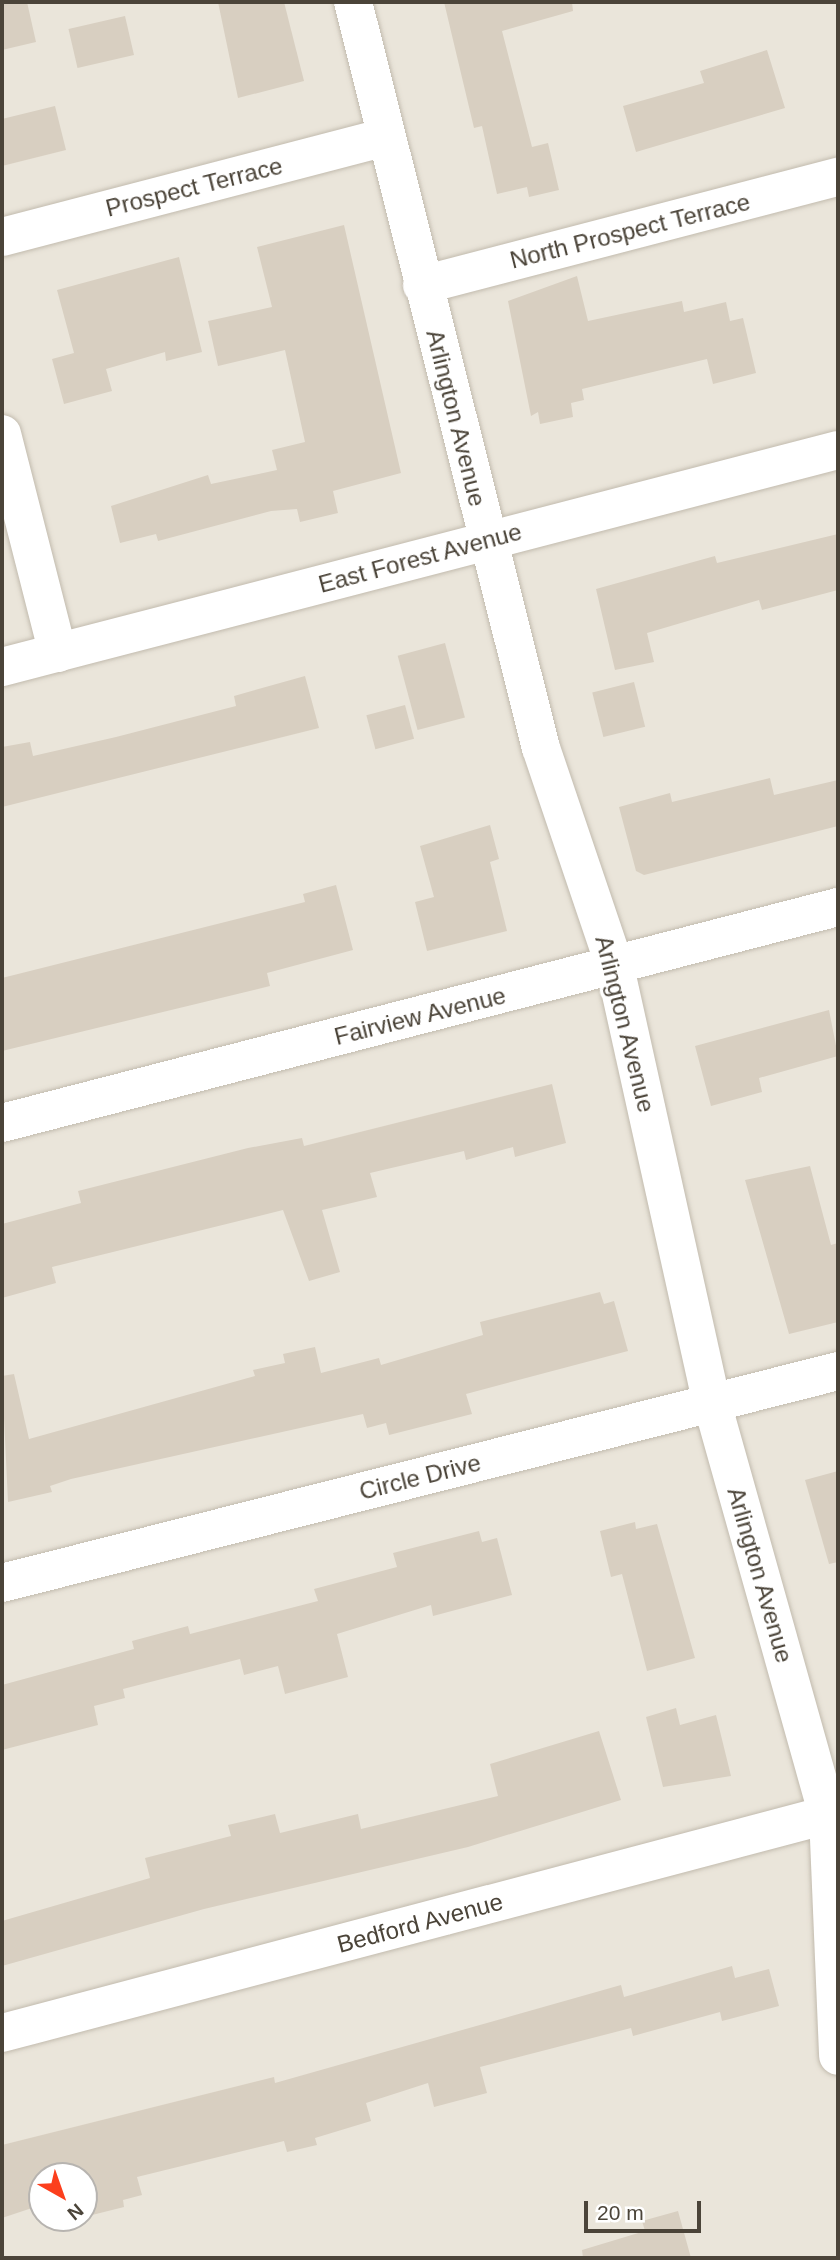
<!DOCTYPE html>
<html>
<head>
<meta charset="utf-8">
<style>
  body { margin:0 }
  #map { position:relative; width:840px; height:2260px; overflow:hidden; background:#f6f3ec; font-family:Arial,sans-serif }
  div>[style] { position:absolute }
  .residential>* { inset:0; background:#eae5da }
  .building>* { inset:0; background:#d8cfc1; transform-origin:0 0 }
  .roads { filter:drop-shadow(0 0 2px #c2bbae) drop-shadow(0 0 2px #c2bbae) }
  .minor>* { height:38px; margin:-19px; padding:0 19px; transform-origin:19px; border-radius:19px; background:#fff }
  .tertiary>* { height:38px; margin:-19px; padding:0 19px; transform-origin:19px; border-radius:19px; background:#fff }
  span { translate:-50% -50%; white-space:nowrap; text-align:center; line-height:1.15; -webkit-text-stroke:7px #fff; paint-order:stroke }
  .street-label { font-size:24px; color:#4b4439 }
  .frame { position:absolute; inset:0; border:4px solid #4b4439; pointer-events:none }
  .north { position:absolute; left:28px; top:2162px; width:70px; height:70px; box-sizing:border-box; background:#fff; border:2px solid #b7b4b0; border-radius:50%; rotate:140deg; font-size:19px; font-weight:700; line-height:28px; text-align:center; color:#4b4439 }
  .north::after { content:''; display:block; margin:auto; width:24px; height:32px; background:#fc3f1d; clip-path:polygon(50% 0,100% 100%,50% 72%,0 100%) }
  .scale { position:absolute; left:584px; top:2201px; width:117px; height:32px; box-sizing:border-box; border:4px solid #4b4439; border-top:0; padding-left:9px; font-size:21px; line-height:24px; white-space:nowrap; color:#4b4439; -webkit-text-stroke:5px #fff; paint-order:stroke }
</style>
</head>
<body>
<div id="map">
  <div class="residential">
    <div style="clip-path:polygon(evenodd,2px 2px,838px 2px,838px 2258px,2px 2258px,2px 2px,42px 2176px,84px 2176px,84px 2218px,42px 2218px,42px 2176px)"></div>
  </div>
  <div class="building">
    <div style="clip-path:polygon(2px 2px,27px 2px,36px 42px,2px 50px)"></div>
    <div style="clip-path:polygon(218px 2px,284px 2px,304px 81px,238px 98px)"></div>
    <div style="clip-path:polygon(444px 2px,572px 2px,573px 11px,502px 31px,532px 147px,548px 143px,559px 190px,529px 197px,527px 187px,497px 194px,482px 126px,474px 128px)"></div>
    <div style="left:125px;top:16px;width:40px;height:58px;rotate:77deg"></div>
    <div style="clip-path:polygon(767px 50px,785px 108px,636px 152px,623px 106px,704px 83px,700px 71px)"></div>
    <div style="clip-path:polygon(55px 106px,66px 150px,2px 166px,2px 119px)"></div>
    <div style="clip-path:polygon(344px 225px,401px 473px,333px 491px,338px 513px,300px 522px,297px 509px,271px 511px,158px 541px,156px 534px,120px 543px,111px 506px,208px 475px,211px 484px,277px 470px,272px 450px,305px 442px,285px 350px,218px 366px,208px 321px,272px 307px,257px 247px)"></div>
    <div style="clip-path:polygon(179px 257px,202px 352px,166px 361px,165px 352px,106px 369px,112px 391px,64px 404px,52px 359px,74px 353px,57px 290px)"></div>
    <div style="clip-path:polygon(577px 276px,588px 321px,682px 301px,684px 312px,726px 302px,730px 321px,743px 318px,756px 373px,713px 384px,707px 359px,582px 389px,584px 400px,571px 403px,573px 417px,540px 424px,538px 412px,531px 416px,508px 301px)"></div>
    <div style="clip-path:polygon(838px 534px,838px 590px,762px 610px,759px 600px,647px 633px,654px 662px,615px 670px,596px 589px,715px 556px,717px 563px)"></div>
    <div style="left:445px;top:643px;width:77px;height:49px;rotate:75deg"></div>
    <div style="clip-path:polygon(305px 676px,319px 728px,2px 807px,2px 747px,30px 742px,33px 756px,116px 737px,236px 706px,234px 696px)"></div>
    <div style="left:634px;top:682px;width:46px;height:43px;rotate:76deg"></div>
    <div style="left:405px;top:705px;width:35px;height:40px;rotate:75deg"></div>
    <div style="clip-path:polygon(770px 778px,774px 795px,838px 780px,838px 826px,644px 875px,636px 871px,619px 807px,670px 793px,672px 802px)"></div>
    <div style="clip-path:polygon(490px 825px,499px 859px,490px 862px,507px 931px,427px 951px,415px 902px,434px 897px,420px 846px)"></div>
    <div style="clip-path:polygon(336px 885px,353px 950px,267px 973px,270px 986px,2px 1051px,2px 978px,305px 902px,303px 894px)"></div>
    <div style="clip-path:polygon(829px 1010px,838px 1056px,759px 1078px,762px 1092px,711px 1106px,695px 1046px)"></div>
    <div style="clip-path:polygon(552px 1084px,566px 1143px,515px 1157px,513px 1147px,466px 1160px,464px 1151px,370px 1173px,377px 1197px,322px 1210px,340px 1272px,309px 1281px,283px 1210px,52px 1267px,56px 1283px,2px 1298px,2px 1224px,81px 1203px,78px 1191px,248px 1148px,302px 1138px,304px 1146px)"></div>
    <div style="clip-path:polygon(810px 1166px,831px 1245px,838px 1243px,838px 1322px,789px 1334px,745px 1180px)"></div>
    <div style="clip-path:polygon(600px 1292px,604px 1304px,614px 1301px,628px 1351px,466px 1394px,472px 1414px,389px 1435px,386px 1423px,367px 1428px,363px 1414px,71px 1479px,50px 1486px,52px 1492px,8px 1502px,2px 1376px,14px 1374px,29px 1439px,255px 1376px,253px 1370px,285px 1363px,283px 1354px,315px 1347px,321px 1373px,379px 1358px,381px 1365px,483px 1335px,480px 1322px)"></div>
    <div style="clip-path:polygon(838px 1471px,838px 1562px,829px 1564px,805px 1480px)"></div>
    <div style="clip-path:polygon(635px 1522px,636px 1529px,657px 1524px,695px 1658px,647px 1671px,622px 1574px,611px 1577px,600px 1531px)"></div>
    <div style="clip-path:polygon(479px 1531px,482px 1542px,497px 1538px,512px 1595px,433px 1616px,431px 1605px,337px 1634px,348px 1677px,285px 1694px,278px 1666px,244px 1675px,240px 1659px,123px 1689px,125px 1698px,94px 1706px,98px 1725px,2px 1750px,2px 1685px,134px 1649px,132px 1641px,188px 1626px,190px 1634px,318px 1601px,314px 1589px,397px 1567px,393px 1553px)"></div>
    <div style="clip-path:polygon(676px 1708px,680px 1725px,716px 1715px,731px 1776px,663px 1787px,646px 1717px)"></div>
    <div style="clip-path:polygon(599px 1731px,621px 1800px,468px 1847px,204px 1909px,2px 1966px,2px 1921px,150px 1878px,145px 1858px,231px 1836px,228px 1825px,275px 1814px,280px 1833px,358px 1814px,361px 1829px,498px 1796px,490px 1764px)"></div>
    <div style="clip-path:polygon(732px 1966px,735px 1978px,769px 1969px,779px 2006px,722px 2021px,720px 2012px,633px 2036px,631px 2028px,480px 2067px,487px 2093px,434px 2107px,428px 2083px,366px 2103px,371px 2121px,315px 2138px,317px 2145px,287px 2152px,284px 2141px,137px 2177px,142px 2195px,123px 2200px,124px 2207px,84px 2217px,84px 2176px,42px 2176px,42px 2216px,35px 2207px,2px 2218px,2px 2145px,274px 2077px,275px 2083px,621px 1985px,624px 1997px)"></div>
    <div style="clip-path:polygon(678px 2211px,691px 2258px,583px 2258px,582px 2250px,645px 2231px,642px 2221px)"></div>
  </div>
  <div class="roads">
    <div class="minor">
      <div style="left:353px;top:2px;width:769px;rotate:75.86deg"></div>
      <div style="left:541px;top:748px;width:231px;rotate:71.3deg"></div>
      <div style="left:615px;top:967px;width:447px;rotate:77.5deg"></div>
      <div style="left:712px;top:1403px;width:428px;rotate:74.3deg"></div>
      <div style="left:828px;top:1815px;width:241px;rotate:87.6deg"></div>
      <div style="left:2px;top:237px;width:397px;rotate:-14.6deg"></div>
      <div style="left:422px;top:285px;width:430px;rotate:-14.6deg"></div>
      <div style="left:2px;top:434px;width:226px;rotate:75.7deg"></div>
      <div style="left:2px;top:1123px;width:863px;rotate:-14.49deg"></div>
      <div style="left:2px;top:1583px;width:862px;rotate:-14.23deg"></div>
      <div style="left:2px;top:2033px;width:865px;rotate:-14.81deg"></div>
    </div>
    <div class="tertiary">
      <div style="left:2px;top:667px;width:864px;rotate:-14.55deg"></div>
    </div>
  </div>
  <div class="street-label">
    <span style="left:194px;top:187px;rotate:-14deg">Prospect Terrace</span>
    <span style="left:630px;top:231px;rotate:-14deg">North Prospect Terrace</span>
    <span style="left:456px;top:418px;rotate:76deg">Arlington Avenue</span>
    <span style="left:420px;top:558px;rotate:-15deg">East Forest Avenue</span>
    <span style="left:420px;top:1016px;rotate:-14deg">Fairview Avenue</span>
    <span style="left:625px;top:1024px;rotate:76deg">Arlington Avenue</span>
    <span style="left:420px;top:1477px;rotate:-14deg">Circle Drive</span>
    <span style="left:760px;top:1575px;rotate:74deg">Arlington Avenue</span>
    <span style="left:420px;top:1923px;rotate:-15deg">Bedford Avenue</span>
  </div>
  <div class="frame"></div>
  <div class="north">N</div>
  <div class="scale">20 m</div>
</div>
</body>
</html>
